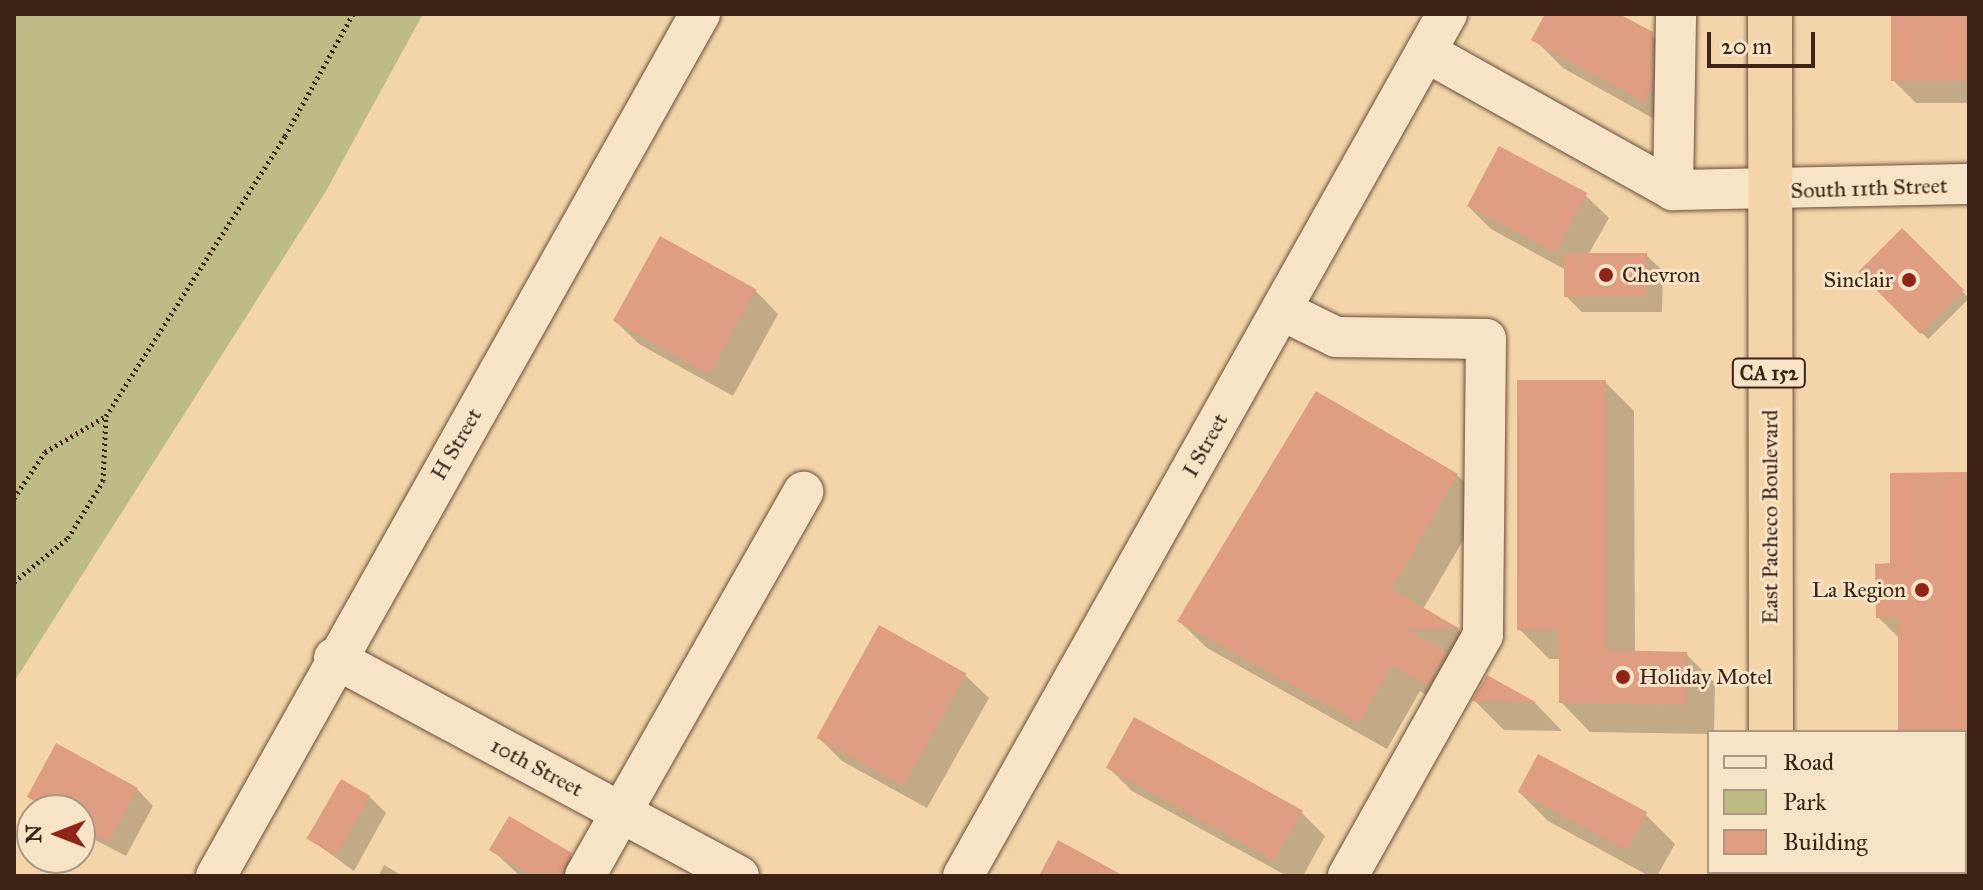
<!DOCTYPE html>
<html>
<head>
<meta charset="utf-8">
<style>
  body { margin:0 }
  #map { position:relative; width:1983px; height:890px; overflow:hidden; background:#f3d5a9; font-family:"IM FELL Great Primer",serif }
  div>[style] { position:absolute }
  .green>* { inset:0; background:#bebc86 }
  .shadow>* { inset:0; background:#0003; transform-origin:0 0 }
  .building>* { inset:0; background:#df9d82; transform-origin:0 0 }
  .path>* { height:5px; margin-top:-2.5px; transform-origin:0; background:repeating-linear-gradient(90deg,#3c2316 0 2px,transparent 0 6px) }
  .roads { filter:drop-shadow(0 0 2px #6a503b) drop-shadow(0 0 2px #6a503b) }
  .minor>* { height:40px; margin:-20px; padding:0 20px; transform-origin:20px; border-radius:20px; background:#f7e4c7 }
  .highway>* { height:44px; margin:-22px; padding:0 22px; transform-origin:22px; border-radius:22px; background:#f3d5a9 }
  .dots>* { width:22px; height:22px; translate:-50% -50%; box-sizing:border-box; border:4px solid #f7e4c7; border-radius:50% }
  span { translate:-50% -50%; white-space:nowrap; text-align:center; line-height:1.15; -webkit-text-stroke:6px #f7e4c7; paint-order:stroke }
  .shield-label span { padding:2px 6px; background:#f7e4c7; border:2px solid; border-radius:6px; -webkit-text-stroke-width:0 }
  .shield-label { font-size:20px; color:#3c2316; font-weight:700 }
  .street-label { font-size:22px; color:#3c2316 }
  .poi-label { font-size:22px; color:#3c2316 }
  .left { translate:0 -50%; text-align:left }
  .right { translate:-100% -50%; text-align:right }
  .frame { position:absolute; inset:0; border:16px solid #3c2316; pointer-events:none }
  .legend { position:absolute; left:1707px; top:730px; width:260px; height:144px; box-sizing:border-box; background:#f7e4c7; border:2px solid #ac9780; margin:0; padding:10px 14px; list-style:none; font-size:24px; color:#3c2316 }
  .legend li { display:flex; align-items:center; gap:16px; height:40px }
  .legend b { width:40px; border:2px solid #ac9780 }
  .north { position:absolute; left:16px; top:794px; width:80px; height:80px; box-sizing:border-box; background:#f7e4c7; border:2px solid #ac9780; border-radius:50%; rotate:270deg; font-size:22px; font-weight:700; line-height:32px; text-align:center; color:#3c2316 }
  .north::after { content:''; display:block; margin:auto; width:28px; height:36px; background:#8f2418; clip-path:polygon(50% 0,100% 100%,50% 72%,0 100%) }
  .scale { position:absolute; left:1707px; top:32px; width:108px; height:36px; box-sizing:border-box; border:4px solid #3c2316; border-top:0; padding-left:10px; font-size:24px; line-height:28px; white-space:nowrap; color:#3c2316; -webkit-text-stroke:6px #f7e4c7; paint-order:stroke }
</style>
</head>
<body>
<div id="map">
  <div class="green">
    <div style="clip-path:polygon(14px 14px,423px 14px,326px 191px,14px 682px)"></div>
  </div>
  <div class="shadow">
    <div style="clip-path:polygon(1548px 14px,1615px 14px,1651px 34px,1681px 64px,1674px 130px,1563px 68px,1534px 39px)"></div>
    <div style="clip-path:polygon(1893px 14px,1969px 14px,1969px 103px,1916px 103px,1893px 80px)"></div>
    <div style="clip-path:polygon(1585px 195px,1609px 218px,1588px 255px,1646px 255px,1663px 271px,1662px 312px,1582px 312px,1566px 296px,1566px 270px,1491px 229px,1468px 206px)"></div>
    <div style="left:1902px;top:231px;width:95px;height:58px;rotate:45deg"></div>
    <div style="clip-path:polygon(755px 290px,778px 314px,733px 396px,639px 344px,615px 321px)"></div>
    <div style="clip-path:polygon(1605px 382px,1634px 411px,1635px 653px,1686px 654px,1715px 683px,1714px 732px,1709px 734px,1590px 732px,1561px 702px,1561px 659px,1549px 659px,1519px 629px)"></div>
    <div style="clip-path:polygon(1969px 474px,1969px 876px,1909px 876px,1965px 872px,1965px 732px,1900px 732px,1900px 639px,1878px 617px,1892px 565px)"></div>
    <div style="clip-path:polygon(1457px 475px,1485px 503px,1423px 609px,1459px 630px,1484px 656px,1456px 712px,1420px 691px,1387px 749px,1207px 648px,1179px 621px)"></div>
    <div style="clip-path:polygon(965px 675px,989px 698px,927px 808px,842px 761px,819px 738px)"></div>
    <div style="clip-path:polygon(1488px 677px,1536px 704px,1562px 731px,1504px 730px,1475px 701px)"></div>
    <div style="clip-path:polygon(1108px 767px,1302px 813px,1325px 836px,1303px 876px,1287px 876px,1132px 791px)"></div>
    <div style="clip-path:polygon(137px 789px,153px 806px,126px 856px,80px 832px,80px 810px,43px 810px,30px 797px)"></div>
    <div style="clip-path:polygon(1519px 792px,1646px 815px,1675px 844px,1657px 876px,1649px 876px,1548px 821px)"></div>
    <div style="clip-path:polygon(370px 797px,386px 813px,354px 871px,311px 840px)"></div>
    <div style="clip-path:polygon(492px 850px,570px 855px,586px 871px,584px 876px,520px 876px)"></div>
    <div style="clip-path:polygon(384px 865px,403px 876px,378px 876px)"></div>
  </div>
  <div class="building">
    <div style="clip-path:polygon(1545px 14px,1619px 14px,1653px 32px,1652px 89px,1644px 102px,1531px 40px)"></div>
    <div style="left:1891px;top:14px;width:78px;height:67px"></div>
    <div style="left:1499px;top:146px;width:100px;height:68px;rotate:28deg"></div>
    <div style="left:1902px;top:228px;width:88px;height:62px;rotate:45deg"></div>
    <div style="left:660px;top:236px;width:110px;height:97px;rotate:29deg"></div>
    <div style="left:1564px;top:253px;width:83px;height:44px"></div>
    <div style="clip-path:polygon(1517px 380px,1606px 380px,1606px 650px,1687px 652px,1686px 705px,1559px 703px,1559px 630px,1517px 630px)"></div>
    <div style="clip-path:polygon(1316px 391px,1458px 474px,1392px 589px,1460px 629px,1407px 630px,1447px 652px,1428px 686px,1392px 665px,1359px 723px,1177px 621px)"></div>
    <div style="clip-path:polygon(1969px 472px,1969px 732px,1898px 732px,1898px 617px,1876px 618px,1875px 564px,1890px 563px,1890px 473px)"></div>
    <div style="left:879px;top:625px;width:100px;height:129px;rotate:29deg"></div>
    <div style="clip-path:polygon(1487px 675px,1537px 703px,1472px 701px)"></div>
    <div style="left:1134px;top:717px;width:193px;height:58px;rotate:29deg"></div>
    <div style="clip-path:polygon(56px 743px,138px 788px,109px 842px,80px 826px,80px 810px,51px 810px,27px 797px)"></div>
    <div style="left:1538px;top:754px;width:124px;height:43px;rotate:28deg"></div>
    <div style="left:341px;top:779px;width:34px;height:69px;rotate:30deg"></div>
    <div style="clip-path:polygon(509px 816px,572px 853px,562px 876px,533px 876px,489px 850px)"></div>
    <div style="clip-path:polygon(1058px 840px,1124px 876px,1039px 876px)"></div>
  </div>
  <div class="path">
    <div style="left:14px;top:498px;width:55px;rotate:-56deg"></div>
    <div style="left:45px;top:452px;width:71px;rotate:-30.5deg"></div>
    <div style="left:106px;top:416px;width:332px;rotate:-57.4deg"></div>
    <div style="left:285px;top:136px;width:140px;rotate:-60.9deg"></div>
    <div style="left:14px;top:582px;width:70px;rotate:-39.2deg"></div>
    <div style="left:68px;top:538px;width:67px;rotate:-58.4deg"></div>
    <div style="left:103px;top:481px;width:65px;rotate:-87.4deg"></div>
  </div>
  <div class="roads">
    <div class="minor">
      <div style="left:1426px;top:52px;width:283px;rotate:29.2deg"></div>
      <div style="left:1673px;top:190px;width:296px;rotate:-1.2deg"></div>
      <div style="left:1673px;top:190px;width:176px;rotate:-89deg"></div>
      <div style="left:1281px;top:310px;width:61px;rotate:26.1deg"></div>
      <div style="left:1336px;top:337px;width:150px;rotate:0.8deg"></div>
      <div style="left:1486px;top:339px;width:296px;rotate:90.6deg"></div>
      <div style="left:1483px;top:635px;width:276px;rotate:119.3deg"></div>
      <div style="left:334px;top:658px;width:460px;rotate:28.3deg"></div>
      <div style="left:216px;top:876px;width:989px;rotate:-60.69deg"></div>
      <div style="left:585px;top:876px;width:442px;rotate:-60.4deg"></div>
      <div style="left:963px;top:876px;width:989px;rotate:-60.69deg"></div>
    </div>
    <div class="highway">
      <div style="left:1770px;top:14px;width:718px;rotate:89.92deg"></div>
      <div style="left:1772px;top:872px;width:4px;rotate:90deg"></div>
    </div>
  </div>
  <div class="dots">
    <div style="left:1606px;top:275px;background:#8f2418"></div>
    <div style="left:1909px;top:280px;background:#8f2418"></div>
    <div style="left:1922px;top:590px;background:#8f2418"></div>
    <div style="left:1623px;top:677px;background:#8f2418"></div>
  </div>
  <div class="shield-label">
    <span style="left:1769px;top:373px">CA 152</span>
  </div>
  <div class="street-label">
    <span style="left:1869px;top:188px;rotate:-2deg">South 11th Street</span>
    <span style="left:456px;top:444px;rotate:-60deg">H Street</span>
    <span style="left:1205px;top:445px;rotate:-61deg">I Street</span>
    <span style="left:1770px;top:517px;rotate:-90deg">East Pacheco Boulevard</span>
    <span style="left:537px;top:767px;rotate:28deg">10th Street</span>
  </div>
  <div class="poi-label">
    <span class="left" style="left:1622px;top:275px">Chevron</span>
    <span class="right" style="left:1893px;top:280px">Sinclair</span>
    <span class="right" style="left:1906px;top:590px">La Region</span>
    <span class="left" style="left:1639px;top:677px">Holiday Motel</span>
  </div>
  <div class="frame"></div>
  <ul class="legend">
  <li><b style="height:10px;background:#f7e4c7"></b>Road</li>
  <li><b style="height:22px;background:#bebc86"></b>Park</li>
  <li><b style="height:22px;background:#df9d82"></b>Building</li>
  </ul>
  <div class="north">N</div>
  <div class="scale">20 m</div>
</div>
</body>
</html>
